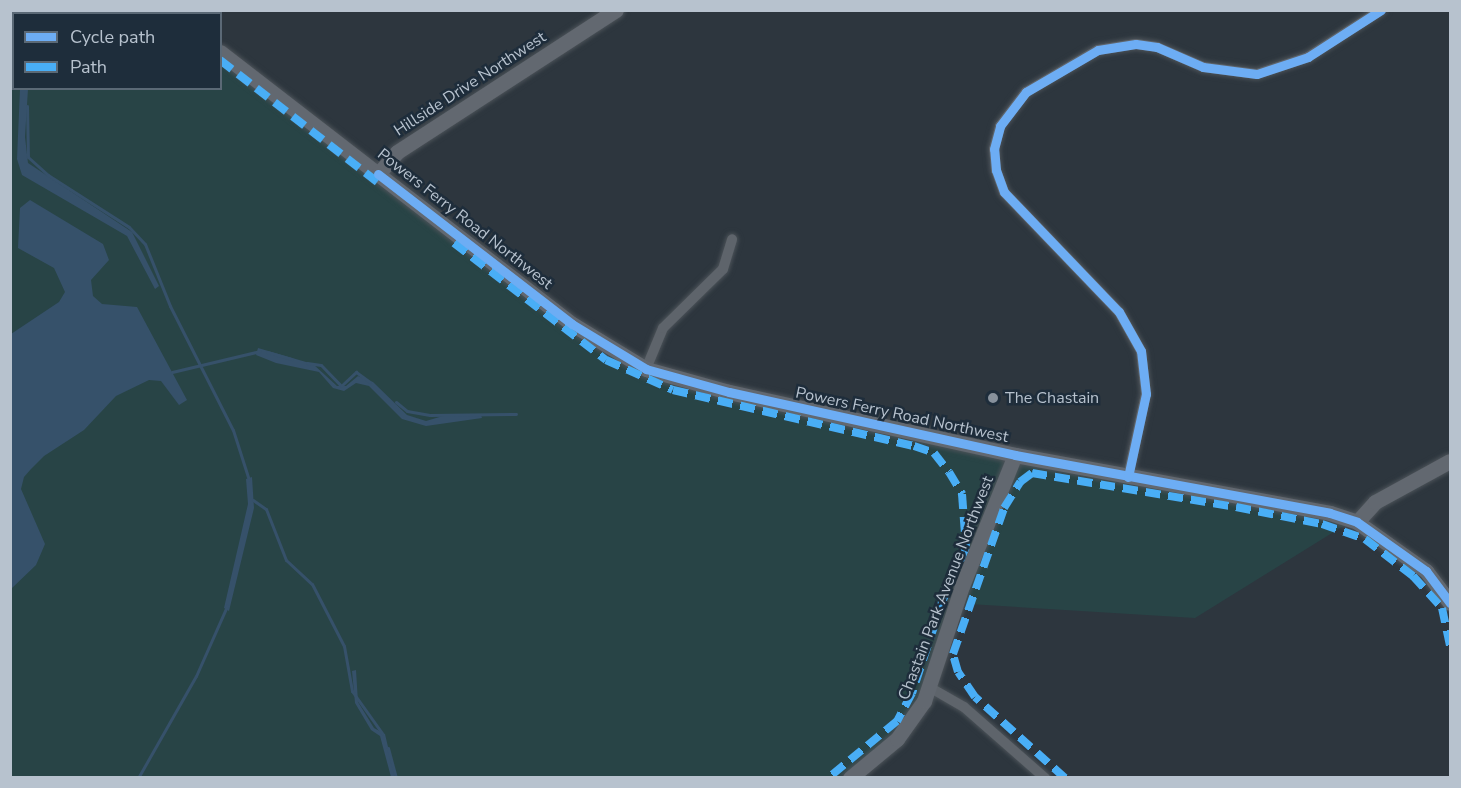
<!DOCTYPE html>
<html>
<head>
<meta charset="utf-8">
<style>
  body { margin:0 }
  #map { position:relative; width:1461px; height:788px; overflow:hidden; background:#2d363e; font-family:"Nunito Sans",sans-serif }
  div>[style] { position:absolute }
  .green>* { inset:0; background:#284446 }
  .water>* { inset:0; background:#36516a }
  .stream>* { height:3px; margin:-1.5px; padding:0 1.5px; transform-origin:1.5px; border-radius:1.5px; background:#36516a }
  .roads { filter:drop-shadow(0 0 2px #4b5258) drop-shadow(0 0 2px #4b5258) }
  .street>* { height:10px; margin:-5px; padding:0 5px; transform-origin:5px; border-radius:5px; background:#5e646b }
  .secondary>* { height:15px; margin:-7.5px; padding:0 7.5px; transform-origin:7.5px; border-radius:7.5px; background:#626870 }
  .quiet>* { height:8px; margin-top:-4px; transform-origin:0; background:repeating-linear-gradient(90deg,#49aef6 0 15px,transparent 0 23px) }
  .cycleway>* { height:9px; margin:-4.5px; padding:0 4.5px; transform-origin:4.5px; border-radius:4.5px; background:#6dadf4 }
  .dots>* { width:16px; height:16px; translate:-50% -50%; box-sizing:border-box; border:3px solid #1e2d3b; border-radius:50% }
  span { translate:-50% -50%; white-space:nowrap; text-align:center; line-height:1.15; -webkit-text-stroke:5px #1e2d3b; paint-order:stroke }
  .street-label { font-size:16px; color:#b7c2ce }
  .poi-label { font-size:16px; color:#b7c2ce }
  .left { translate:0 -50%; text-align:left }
  .frame { position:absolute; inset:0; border:12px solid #b7c2ce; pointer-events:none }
  .legend { position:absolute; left:12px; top:12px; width:210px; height:78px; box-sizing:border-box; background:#1e2d3b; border:2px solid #5b6976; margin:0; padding:8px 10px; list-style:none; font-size:18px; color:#b7c2ce }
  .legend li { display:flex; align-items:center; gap:12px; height:30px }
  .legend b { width:30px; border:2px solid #5b6976 }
</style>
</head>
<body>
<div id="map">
  <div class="green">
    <div style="clip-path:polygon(10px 11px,177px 11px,181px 13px,14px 14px,14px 88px,220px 88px,221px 44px,415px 205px,579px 329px,645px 362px,745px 401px,1353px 520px,1195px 618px,953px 603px,924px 687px,896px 736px,840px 777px,11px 777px)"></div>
  </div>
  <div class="water">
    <div style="clip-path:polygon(20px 89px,28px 89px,25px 137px,28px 163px,132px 232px,159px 286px,155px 289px,127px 236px,22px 175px,17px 159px)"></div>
    <div style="clip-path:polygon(30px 200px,103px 244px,109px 260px,91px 280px,93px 296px,102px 304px,137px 307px,187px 400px,179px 405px,161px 381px,149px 380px,116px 396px,84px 430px,44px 456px,31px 469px,24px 477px,21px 489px,45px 544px,36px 565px,11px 589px,11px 334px,59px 302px,65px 292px,54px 268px,18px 248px,20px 208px)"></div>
    <div style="clip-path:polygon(258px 348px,313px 364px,337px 386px,346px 386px,358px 376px,373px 382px,407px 415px,426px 421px,443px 416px,481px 415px,482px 418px,426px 426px,402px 419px,369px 386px,356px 383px,344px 391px,333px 388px,319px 372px,276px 363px,256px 355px)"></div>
    <div style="clip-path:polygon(252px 477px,254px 508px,229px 611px,224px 608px,248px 504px,246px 479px)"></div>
    <div style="clip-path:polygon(356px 670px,358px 702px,374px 728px,385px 734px,395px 777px,391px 777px,380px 736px,371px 730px,355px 703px,352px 671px)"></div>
  </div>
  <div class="stream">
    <div style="left:27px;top:106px;width:51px;rotate:88.9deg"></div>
    <div style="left:28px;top:157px;width:27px;rotate:42deg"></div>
    <div style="left:48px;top:175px;width:96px;rotate:32.7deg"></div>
    <div style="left:129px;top:227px;width:23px;rotate:47deg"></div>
    <div style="left:145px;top:244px;width:67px;rotate:68deg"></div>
    <div style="left:170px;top:306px;width:139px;rotate:63.1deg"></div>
    <div style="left:233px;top:430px;width:52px;rotate:72.3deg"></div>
    <div style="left:267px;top:352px;width:26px;rotate:16deg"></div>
    <div style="left:307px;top:363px;width:14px;rotate:8deg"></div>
    <div style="left:321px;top:365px;width:29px;rotate:46deg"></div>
    <div style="left:341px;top:386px;width:21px;rotate:-43deg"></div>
    <div style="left:356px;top:372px;width:17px;rotate:36deg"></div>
    <div style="left:172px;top:372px;width:90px;rotate:-13.4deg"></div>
    <div style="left:396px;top:402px;width:14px;rotate:39deg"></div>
    <div style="left:407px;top:411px;width:23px;rotate:10deg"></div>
    <div style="left:430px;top:415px;width:86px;rotate:-0.7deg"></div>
    <div style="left:253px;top:500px;width:16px;rotate:35deg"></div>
    <div style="left:266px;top:509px;width:55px;rotate:68.6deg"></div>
    <div style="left:286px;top:560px;width:35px;rotate:43deg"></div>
    <div style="left:312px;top:584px;width:70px;rotate:62.7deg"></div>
    <div style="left:344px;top:646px;width:46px;rotate:79.9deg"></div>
    <div style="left:352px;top:691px;width:52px;rotate:54.5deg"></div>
    <div style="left:388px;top:748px;width:31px;rotate:75deg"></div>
    <div style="left:138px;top:778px;width:117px;rotate:-60.4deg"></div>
    <div style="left:196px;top:676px;width:77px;rotate:-66.1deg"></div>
  </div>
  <div class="roads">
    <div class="street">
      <div style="left:646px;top:369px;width:44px;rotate:-67.5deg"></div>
      <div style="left:663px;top:328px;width:84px;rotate:-44.5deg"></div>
      <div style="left:723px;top:269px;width:31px;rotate:-73deg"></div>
      <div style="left:1128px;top:477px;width:85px;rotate:-77.8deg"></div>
      <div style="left:1146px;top:394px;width:43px;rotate:-96.6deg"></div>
      <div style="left:1141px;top:351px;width:45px;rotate:-119.4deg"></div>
      <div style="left:1119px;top:312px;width:166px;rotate:-133.8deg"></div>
      <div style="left:1004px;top:192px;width:23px;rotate:-110deg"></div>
      <div style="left:996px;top:170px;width:21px;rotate:-95deg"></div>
      <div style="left:994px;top:149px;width:24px;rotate:-75deg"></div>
      <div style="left:1000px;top:126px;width:43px;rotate:-52.6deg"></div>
      <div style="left:1026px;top:92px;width:83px;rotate:-30.3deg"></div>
      <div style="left:1098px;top:50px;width:38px;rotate:-9deg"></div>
      <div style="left:1136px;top:44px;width:21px;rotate:8deg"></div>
      <div style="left:1157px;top:47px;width:50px;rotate:23.5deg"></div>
      <div style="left:1203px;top:67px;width:54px;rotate:7.4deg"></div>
      <div style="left:1257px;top:74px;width:54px;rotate:-18.4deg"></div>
      <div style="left:1308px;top:57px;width:87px;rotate:-32.8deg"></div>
      <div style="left:929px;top:687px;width:40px;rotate:29.7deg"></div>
      <div style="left:964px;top:707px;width:108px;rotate:41.2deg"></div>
    </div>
    <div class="secondary">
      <div style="left:168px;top:10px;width:5px;rotate:53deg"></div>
      <div style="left:220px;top:52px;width:445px;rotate:37.7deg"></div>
      <div style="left:572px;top:324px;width:87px;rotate:31.3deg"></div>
      <div style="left:646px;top:369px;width:86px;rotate:15.5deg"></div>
      <div style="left:729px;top:392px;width:293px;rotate:12.4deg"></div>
      <div style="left:1015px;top:455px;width:320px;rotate:10.4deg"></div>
      <div style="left:1330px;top:513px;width:28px;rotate:18deg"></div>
      <div style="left:1357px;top:522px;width:85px;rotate:35.4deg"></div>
      <div style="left:1426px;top:571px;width:40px;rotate:53deg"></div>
      <div style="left:378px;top:174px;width:29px;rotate:-49deg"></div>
      <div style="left:397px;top:152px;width:261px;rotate:-33deg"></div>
      <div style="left:1357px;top:522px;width:27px;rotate:-48deg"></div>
      <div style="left:1375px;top:502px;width:85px;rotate:-28.7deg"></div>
      <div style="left:850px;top:778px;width:61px;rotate:-39.7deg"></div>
      <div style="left:897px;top:739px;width:47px;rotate:-54.6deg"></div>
      <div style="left:924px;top:701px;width:121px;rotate:-71.7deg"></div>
      <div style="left:962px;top:586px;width:141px;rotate:-68deg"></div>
    </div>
  </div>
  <div class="quiet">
    <div style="left:155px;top:10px;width:6px;rotate:45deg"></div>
    <div style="left:220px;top:60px;width:204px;rotate:37.8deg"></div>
    <div style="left:454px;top:243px;width:192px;rotate:37.6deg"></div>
    <div style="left:606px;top:360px;width:73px;rotate:24.1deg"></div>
    <div style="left:673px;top:390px;width:247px;rotate:13.1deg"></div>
    <div style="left:914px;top:446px;width:21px;rotate:19deg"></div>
    <div style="left:934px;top:453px;width:24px;rotate:52deg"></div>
    <div style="left:949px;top:472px;width:26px;rotate:59deg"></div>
    <div style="left:962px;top:494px;width:53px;rotate:85.7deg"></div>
    <div style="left:966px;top:547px;width:60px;rotate:113.6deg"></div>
    <div style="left:942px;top:602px;width:96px;rotate:108.2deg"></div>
    <div style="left:912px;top:693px;width:32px;rotate:118deg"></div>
    <div style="left:897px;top:721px;width:89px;rotate:140.4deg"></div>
    <div style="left:1065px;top:778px;width:121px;rotate:-138deg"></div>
    <div style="left:975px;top:697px;width:30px;rotate:-124deg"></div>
    <div style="left:958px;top:672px;width:19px;rotate:-106deg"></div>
    <div style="left:953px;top:654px;width:155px;rotate:-70.7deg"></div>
    <div style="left:1004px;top:508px;width:31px;rotate:-58deg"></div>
    <div style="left:1020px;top:482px;width:15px;rotate:-37deg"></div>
    <div style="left:1032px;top:473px;width:207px;rotate:9.5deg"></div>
    <div style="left:1236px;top:507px;width:88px;rotate:11.2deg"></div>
    <div style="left:1322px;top:524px;width:46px;rotate:19.2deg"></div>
    <div style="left:1365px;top:539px;width:61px;rotate:37.6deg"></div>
    <div style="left:1413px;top:576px;width:43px;rotate:47.8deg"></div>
    <div style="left:1442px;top:608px;width:39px;rotate:78deg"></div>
  </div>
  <div class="cycleway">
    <div style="left:378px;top:174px;width:245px;rotate:37.7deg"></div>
    <div style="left:572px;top:324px;width:87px;rotate:31.3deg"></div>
    <div style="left:646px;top:369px;width:86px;rotate:15.5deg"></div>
    <div style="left:729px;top:392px;width:293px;rotate:12.4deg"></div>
    <div style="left:1015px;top:455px;width:320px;rotate:10.4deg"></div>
    <div style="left:1330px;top:513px;width:28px;rotate:18deg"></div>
    <div style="left:1357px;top:522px;width:85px;rotate:35.4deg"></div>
    <div style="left:1426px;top:571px;width:40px;rotate:53deg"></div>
    <div style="left:1128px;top:477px;width:85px;rotate:-77.8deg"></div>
    <div style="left:1146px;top:394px;width:43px;rotate:-96.6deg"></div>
    <div style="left:1141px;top:351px;width:45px;rotate:-119.4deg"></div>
    <div style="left:1119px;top:312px;width:166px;rotate:-133.8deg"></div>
    <div style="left:1004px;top:192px;width:23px;rotate:-110deg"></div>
    <div style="left:996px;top:170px;width:21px;rotate:-95deg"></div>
    <div style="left:994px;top:149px;width:24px;rotate:-75deg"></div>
    <div style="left:1000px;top:126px;width:43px;rotate:-52.6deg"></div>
    <div style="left:1026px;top:92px;width:83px;rotate:-30.3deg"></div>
    <div style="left:1098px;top:50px;width:38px;rotate:-9deg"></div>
    <div style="left:1136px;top:44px;width:21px;rotate:8deg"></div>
    <div style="left:1157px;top:47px;width:50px;rotate:23.5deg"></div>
    <div style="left:1203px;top:67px;width:54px;rotate:7.4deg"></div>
    <div style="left:1257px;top:74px;width:54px;rotate:-18.4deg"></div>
    <div style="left:1308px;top:57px;width:87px;rotate:-32.8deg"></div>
  </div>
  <div class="dots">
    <div style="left:993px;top:398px;background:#87919c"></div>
  </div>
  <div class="street-label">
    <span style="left:470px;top:84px;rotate:-33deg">Hillside Drive Northwest</span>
    <span style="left:465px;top:219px;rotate:38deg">Powers Ferry Road Northwest</span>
    <span style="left:902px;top:415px;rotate:12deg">Powers Ferry Road Northwest</span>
    <span style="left:946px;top:588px;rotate:-69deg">Chastain Park Avenue Northwest</span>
  </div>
  <div class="poi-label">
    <span class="left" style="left:1005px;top:398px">The Chastain</span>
  </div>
  <div class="frame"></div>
  <ul class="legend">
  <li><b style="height:8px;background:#6dadf4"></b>Cycle path</li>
  <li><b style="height:8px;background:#49aef6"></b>Path</li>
  </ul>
</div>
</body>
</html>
